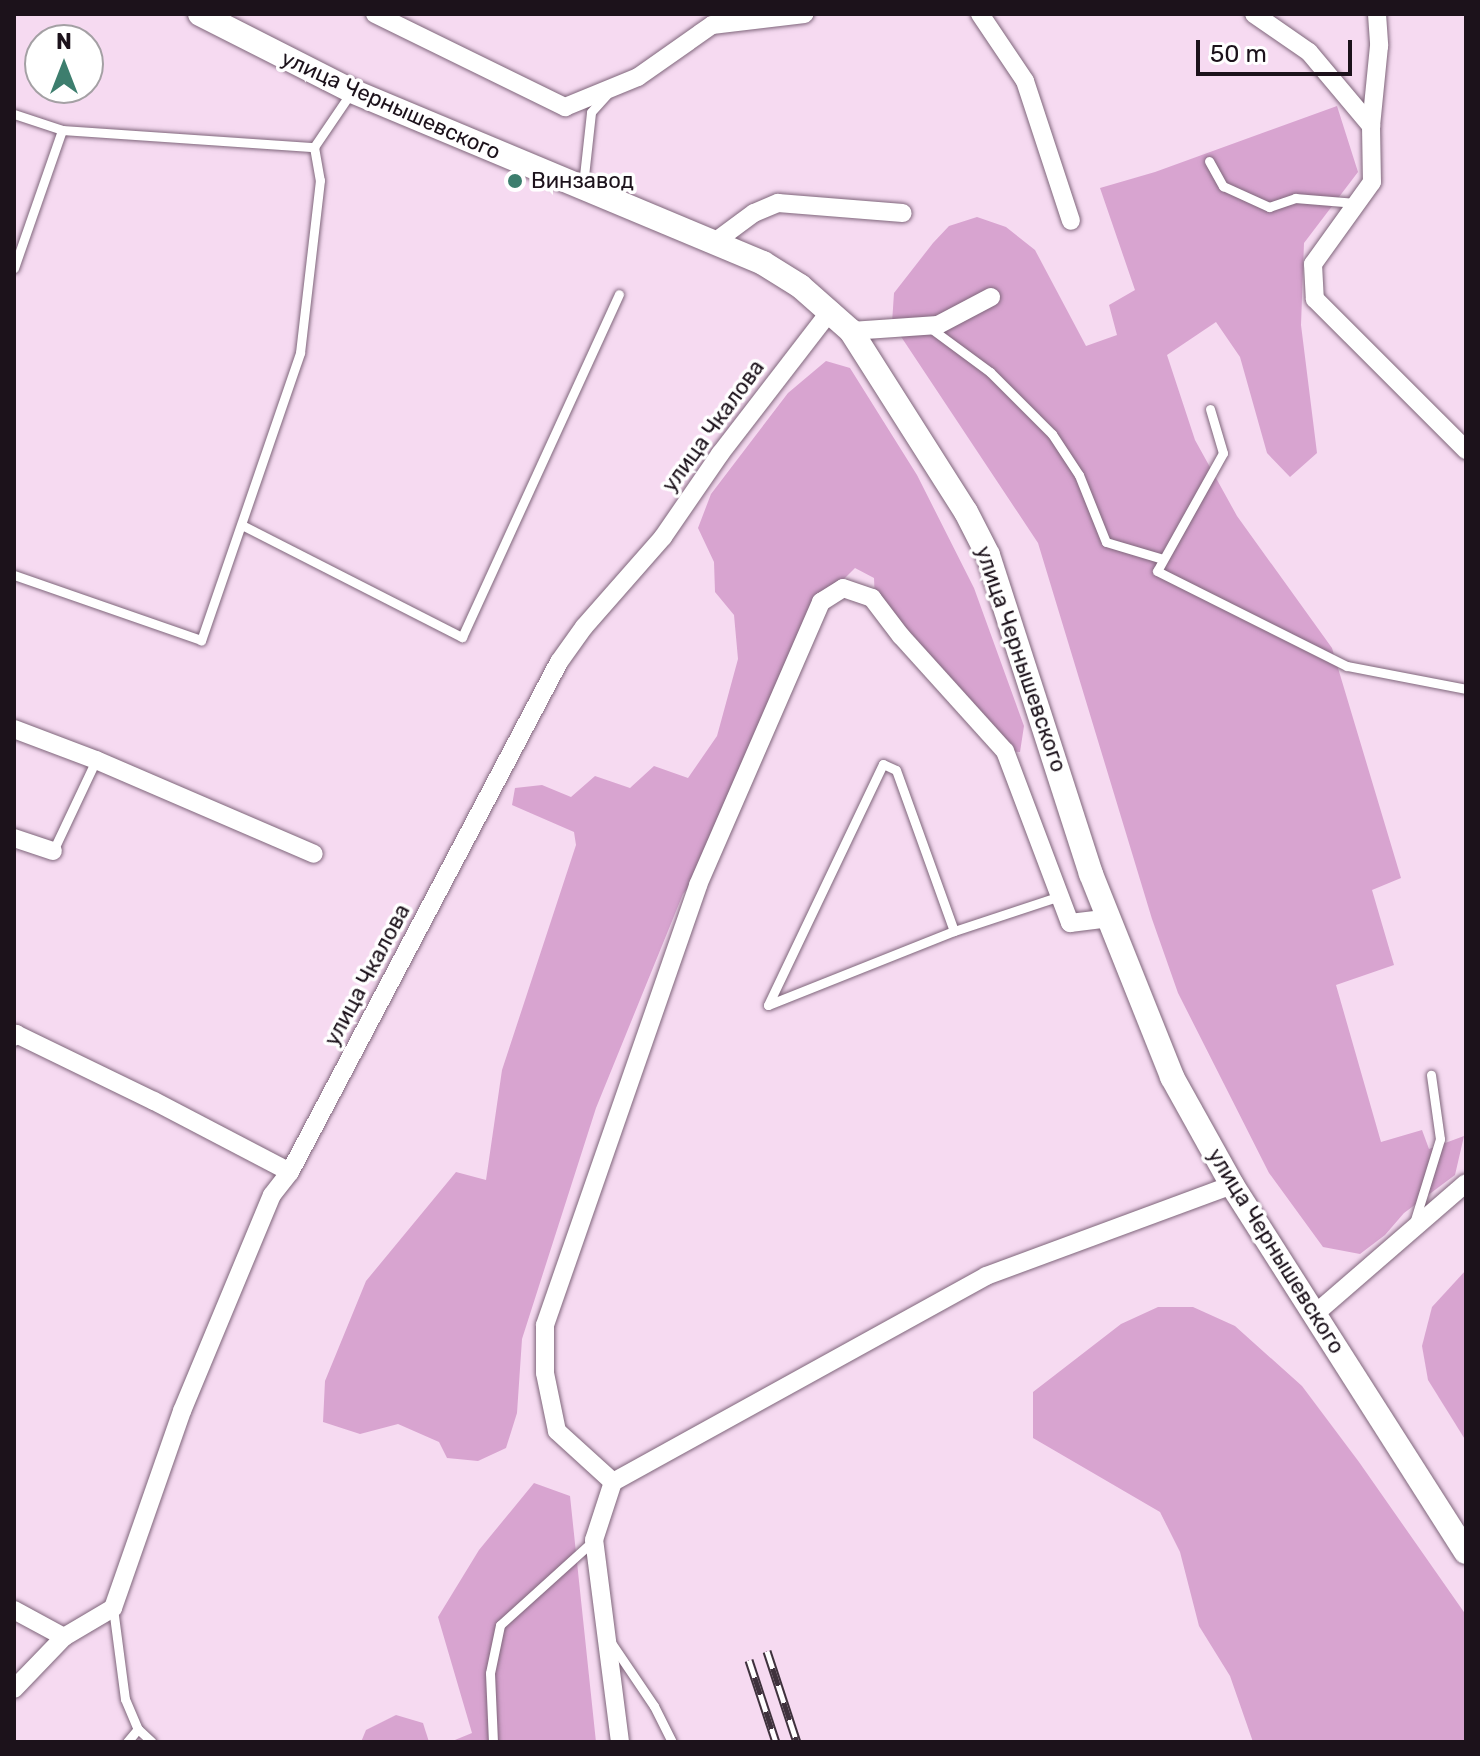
<!DOCTYPE html>
<html>
<head>
<meta charset="utf-8">
<style>
  body { margin:0 }
  #map { position:relative; width:1480px; height:1756px; overflow:hidden; background:#f6daf1; font-family:Rubik,sans-serif }
  div>[style] { position:absolute }
  .green>* { inset:0; background:#d8a4d0 }
  .roads { filter:drop-shadow(0 0 2px #7f667b) drop-shadow(0 0 2px #7f667b) }
  .lane>* { height:9px; margin:-4.5px; padding:0 4.5px; transform-origin:4.5px; border-radius:4.5px; background:#fff }
  .street>* { height:18px; margin:-9px; padding:0 9px; transform-origin:9px; border-radius:9px; background:#fff }
  .secondary>* { height:24px; margin:-12px; padding:0 12px; transform-origin:12px; border-radius:12px; background:#fff }
  .rail>* { height:9px; margin-top:-4.5px; transform-origin:0; background:repeating-linear-gradient(90deg,#fff 0 18px,#3f323d 0 36px); box-sizing:border-box; border-block:2px solid #3f323d }
  .dots>* { width:22px; height:22px; translate:-50% -50%; box-sizing:border-box; border:4px solid #fff; border-radius:50% }
  span { translate:-50% -50%; white-space:nowrap; text-align:center; line-height:1.15; -webkit-text-stroke:7px #fff; paint-order:stroke }
  .street-label { font-size:22px; color:#1c121b }
  .poi-label { font-size:22px; color:#1c121b }
  .left { translate:0 -50%; text-align:left }
  .frame { position:absolute; inset:0; border:16px solid #1c121b; pointer-events:none }
  .north { position:absolute; left:24px; top:24px; width:80px; height:80px; box-sizing:border-box; background:#fff; border:2px solid #a4a0a4; border-radius:50%; rotate:0deg; font-size:22px; font-weight:700; line-height:32px; text-align:center; color:#1c121b }
  .north::after { content:''; display:block; margin:auto; width:28px; height:36px; background:#3d7e6e; clip-path:polygon(50% 0,100% 100%,50% 72%,0 100%) }
  .scale { position:absolute; left:1196px; top:40px; width:156px; height:36px; box-sizing:border-box; border:4px solid #1c121b; border-top:0; padding-left:10px; font-size:24px; line-height:28px; white-space:nowrap; color:#1c121b; -webkit-text-stroke:6px #fff; paint-order:stroke }
</style>
</head>
<body>
<div id="map">
  <div class="green">
    <div style="clip-path:polygon(1337px 106px,1358px 172px,1304px 243px,1301px 325px,1317px 453px,1290px 477px,1267px 453px,1240px 357px,1216px 322px,1167px 355px,1195px 440px,1237px 516px,1332px 648px,1401px 878px,1372px 890px,1394px 965px,1336px 985px,1381px 1142px,1422px 1130px,1429px 1149px,1464px 1136px,1455px 1175px,1404px 1213px,1385px 1235px,1360px 1254px,1323px 1247px,1269px 1173px,1178px 993px,1152px 919px,1038px 543px,892px 323px,894px 293px,933px 243px,949px 226px,977px 217px,1006px 227px,1035px 250px,1086px 346px,1117px 335px,1109px 305px,1135px 290px,1100px 188px,1155px 172px)"></div>
    <div style="clip-path:polygon(826px 361px,850px 368px,917px 475px,974px 588px,1024px 726px,1020px 752px,1005px 751px,875px 602px,874px 578px,855px 568px,821px 602px,705px 868px,683px 894px,596px 1108px,522px 1339px,517px 1413px,506px 1448px,478px 1461px,447px 1458px,439px 1442px,398px 1424px,360px 1434px,323px 1422px,325px 1381px,366px 1281px,456px 1172px,486px 1180px,502px 1070px,576px 845px,574px 832px,512px 805px,515px 788px,542px 785px,571px 797px,595px 776px,630px 788px,654px 766px,688px 778px,717px 736px,738px 659px,734px 615px,715px 592px,714px 562px,698px 528px,711px 494px,788px 393px)"></div>
    <div style="clip-path:polygon(1466px 1270px,1466px 1441px,1428px 1380px,1422px 1346px,1432px 1307px)"></div>
    <div style="clip-path:polygon(1158px 1307px,1193px 1307px,1235px 1326px,1302px 1386px,1359px 1462px,1466px 1615px,1466px 1742px,1253px 1742px,1230px 1676px,1199px 1626px,1180px 1552px,1160px 1512px,1033px 1438px,1033px 1392px,1121px 1324px)"></div>
    <div style="clip-path:polygon(534px 1483px,570px 1496px,596px 1742px,450px 1742px,472px 1733px,438px 1617px,479px 1550px)"></div>
    <div style="clip-path:polygon(396px 1715px,423px 1723px,429px 1742px,361px 1742px,366px 1730px)"></div>
  </div>
  <div class="roads">
    <div class="lane">
      <div style="left:14px;top:114px;width:51px;rotate:18.4deg"></div>
      <div style="left:62px;top:130px;width:253px;rotate:3.9deg"></div>
      <div style="left:314px;top:147px;width:34px;rotate:80deg"></div>
      <div style="left:320px;top:180px;width:174px;rotate:96.6deg"></div>
      <div style="left:300px;top:353px;width:304px;rotate:109deg"></div>
      <div style="left:201px;top:640px;width:198px;rotate:-160.8deg"></div>
      <div style="left:314px;top:147px;width:68px;rotate:-55.8deg"></div>
      <div style="left:1209px;top:161px;width:29px;rotate:61deg"></div>
      <div style="left:1223px;top:186px;width:51px;rotate:24.5deg"></div>
      <div style="left:1269px;top:207px;width:28px;rotate:-19deg"></div>
      <div style="left:1295px;top:198px;width:61px;rotate:4.7deg"></div>
      <div style="left:583px;top:185px;width:73px;rotate:-83.7deg"></div>
      <div style="left:591px;top:112px;width:24px;rotate:-48deg"></div>
      <div style="left:14px;top:268px;width:146px;rotate:-70.8deg"></div>
      <div style="left:929px;top:327px;width:76px;rotate:36.4deg"></div>
      <div style="left:990px;top:372px;width:88px;rotate:45deg"></div>
      <div style="left:1052px;top:434px;width:49px;rotate:56.6deg"></div>
      <div style="left:1079px;top:475px;width:72px;rotate:68.1deg"></div>
      <div style="left:1106px;top:542px;width:59px;rotate:16.6deg"></div>
      <div style="left:1210px;top:409px;width:46px;rotate:73.5deg"></div>
      <div style="left:1223px;top:453px;width:135px;rotate:119.2deg"></div>
      <div style="left:1157px;top:571px;width:212px;rotate:26.6deg"></div>
      <div style="left:1347px;top:666px;width:121px;rotate:10.9deg"></div>
      <div style="left:242px;top:525px;width:247px;rotate:27deg"></div>
      <div style="left:462px;top:637px;width:377px;rotate:-65.4deg"></div>
      <div style="left:53px;top:851px;width:101px;rotate:-64.7deg"></div>
      <div style="left:768px;top:1005px;width:267px;rotate:-64.5deg"></div>
      <div style="left:883px;top:764px;width:14px;rotate:25deg"></div>
      <div style="left:896px;top:770px;width:171px;rotate:70.2deg"></div>
      <div style="left:768px;top:1005px;width:200px;rotate:-21.7deg"></div>
      <div style="left:954px;top:931px;width:112px;rotate:-18.3deg"></div>
      <div style="left:1414px;top:1223px;width:88px;rotate:-72.8deg"></div>
      <div style="left:1440px;top:1139px;width:65px;rotate:-98deg"></div>
      <div style="left:113px;top:1608px;width:92px;rotate:82.5deg"></div>
      <div style="left:125px;top:1699px;width:33px;rotate:67deg"></div>
      <div style="left:138px;top:1729px;width:19px;rotate:43deg"></div>
      <div style="left:612px;top:1644px;width:75px;rotate:55.9deg"></div>
      <div style="left:654px;top:1706px;width:40px;rotate:63.4deg"></div>
      <div style="left:127px;top:1742px;width:17px;rotate:-50deg"></div>
      <div style="left:493px;top:1742px;width:69px;rotate:-92.5deg"></div>
      <div style="left:490px;top:1673px;width:49px;rotate:-78.2deg"></div>
      <div style="left:500px;top:1625px;width:127px;rotate:-42.1deg"></div>
    </div>
    <div class="street">
      <div style="left:375px;top:14px;width:212px;rotate:26.1deg"></div>
      <div style="left:565px;top:107px;width:79px;rotate:-22.3deg"></div>
      <div style="left:638px;top:77px;width:90px;rotate:-35.1deg"></div>
      <div style="left:712px;top:25px;width:93px;rotate:-6.8deg"></div>
      <div style="left:980px;top:14px;width:81px;rotate:56.1deg"></div>
      <div style="left:1025px;top:81px;width:147px;rotate:71.8deg"></div>
      <div style="left:1254px;top:14px;width:67px;rotate:34.6deg"></div>
      <div style="left:1309px;top:52px;width:97px;rotate:50deg"></div>
      <div style="left:1377px;top:14px;width:32px;rotate:86deg"></div>
      <div style="left:1379px;top:46px;width:80px;rotate:95.7deg"></div>
      <div style="left:1371px;top:126px;width:56px;rotate:89deg"></div>
      <div style="left:1372px;top:182px;width:101px;rotate:125.7deg"></div>
      <div style="left:1313px;top:264px;width:35px;rotate:87deg"></div>
      <div style="left:1315px;top:299px;width:214px;rotate:45deg"></div>
      <div style="left:716px;top:241px;width:47px;rotate:-36.4deg"></div>
      <div style="left:754px;top:213px;width:26px;rotate:-23deg"></div>
      <div style="left:778px;top:203px;width:125px;rotate:4.6deg"></div>
      <div style="left:851px;top:331px;width:87px;rotate:-3.9deg"></div>
      <div style="left:938px;top:325px;width:60px;rotate:-27.8deg"></div>
      <div style="left:14px;top:729px;width:88px;rotate:20.7deg"></div>
      <div style="left:96px;top:760px;width:237px;rotate:23.3deg"></div>
      <div style="left:14px;top:838px;width:41px;rotate:18.4deg"></div>
      <div style="left:14px;top:1037px;width:4px;rotate:-56deg"></div>
      <div style="left:16px;top:1034px;width:153px;rotate:25.9deg"></div>
      <div style="left:154px;top:1101px;width:153px;rotate:27.6deg"></div>
      <div style="left:1316px;top:1313px;width:198px;rotate:-40.9deg"></div>
      <div style="left:613px;top:1482px;width:76px;rotate:-137.7deg"></div>
      <div style="left:557px;top:1431px;width:59px;rotate:-101.7deg"></div>
      <div style="left:545px;top:1373px;width:48px;rotate:-90deg"></div>
      <div style="left:545px;top:1325px;width:466px;rotate:-70.8deg"></div>
      <div style="left:698px;top:885px;width:309px;rotate:-66.5deg"></div>
      <div style="left:821px;top:602px;width:26px;rotate:-32deg"></div>
      <div style="left:843px;top:588px;width:31px;rotate:19deg"></div>
      <div style="left:872px;top:598px;width:48px;rotate:52.7deg"></div>
      <div style="left:901px;top:636px;width:155px;rotate:47.9deg"></div>
      <div style="left:1005px;top:751px;width:184px;rotate:69.3deg"></div>
      <div style="left:1070px;top:923px;width:38px;rotate:-7deg"></div>
      <div style="left:14px;top:1610px;width:57px;rotate:28.4deg"></div>
      <div style="left:14px;top:1689px;width:72px;rotate:-46.1deg"></div>
      <div style="left:64px;top:1637px;width:57px;rotate:-30.6deg"></div>
      <div style="left:113px;top:1608px;width:209px;rotate:-70.7deg"></div>
      <div style="left:182px;top:1411px;width:234px;rotate:-67.4deg"></div>
      <div style="left:272px;top:1195px;width:29px;rotate:-52deg"></div>
      <div style="left:290px;top:1172px;width:577px;rotate:-62.19deg"></div>
      <div style="left:559px;top:662px;width:43px;rotate:-54.5deg"></div>
      <div style="left:584px;top:627px;width:120px;rotate:-48.7deg"></div>
      <div style="left:663px;top:537px;width:101px;rotate:-55.5deg"></div>
      <div style="left:720px;top:454px;width:182px;rotate:-52.4deg"></div>
      <div style="left:620px;top:1742px;width:204px;rotate:-97.3deg"></div>
      <div style="left:594px;top:1540px;width:61px;rotate:-71.9deg"></div>
      <div style="left:613px;top:1482px;width:426px;rotate:-28.9deg"></div>
      <div style="left:986px;top:1276px;width:262px;rotate:-20.3deg"></div>
    </div>
    <div class="secondary">
      <div style="left:200px;top:14px;width:170px;rotate:26.9deg"></div>
      <div style="left:352px;top:91px;width:446px;rotate:22.7deg"></div>
      <div style="left:763px;top:263px;width:44px;rotate:31.9deg"></div>
      <div style="left:800px;top:286px;width:68px;rotate:41.4deg"></div>
      <div style="left:851px;top:331px;width:214px;rotate:57.6deg"></div>
      <div style="left:966px;top:512px;width:48px;rotate:62.9deg"></div>
      <div style="left:988px;top:555px;width:335px;rotate:72.1deg"></div>
      <div style="left:1091px;top:874px;width:219px;rotate:68.2deg"></div>
      <div style="left:1172px;top:1077px;width:124px;rotate:60.9deg"></div>
      <div style="left:1232px;top:1185px;width:435px;rotate:57.5deg"></div>
    </div>
  </div>
  <div class="rail">
    <div style="left:767px;top:1651px;width:96px;rotate:71.8deg"></div>
    <div style="left:749px;top:1660px;width:86px;rotate:71.8deg"></div>
  </div>
  <div class="dots">
    <div style="left:515px;top:181px;background:#3d7e6e"></div>
  </div>
  <div class="street-label">
    <span style="left:391px;top:105px;rotate:24deg">улица Чернышевского</span>
    <span style="left:713px;top:426px;rotate:-54deg">улица Чкалова</span>
    <span style="left:1021px;top:659px;rotate:71deg">улица Чернышевского</span>
    <span style="left:367px;top:975px;rotate:-62deg">улица Чкалова</span>
    <span style="left:1276px;top:1251px;rotate:58deg">улица Чернышевского</span>
  </div>
  <div class="poi-label">
    <span class="left" style="left:531px;top:181px">Винзавод</span>
  </div>
  <div class="frame"></div>
  <div class="north">N</div>
  <div class="scale">50 m</div>
</div>
</body>
</html>
